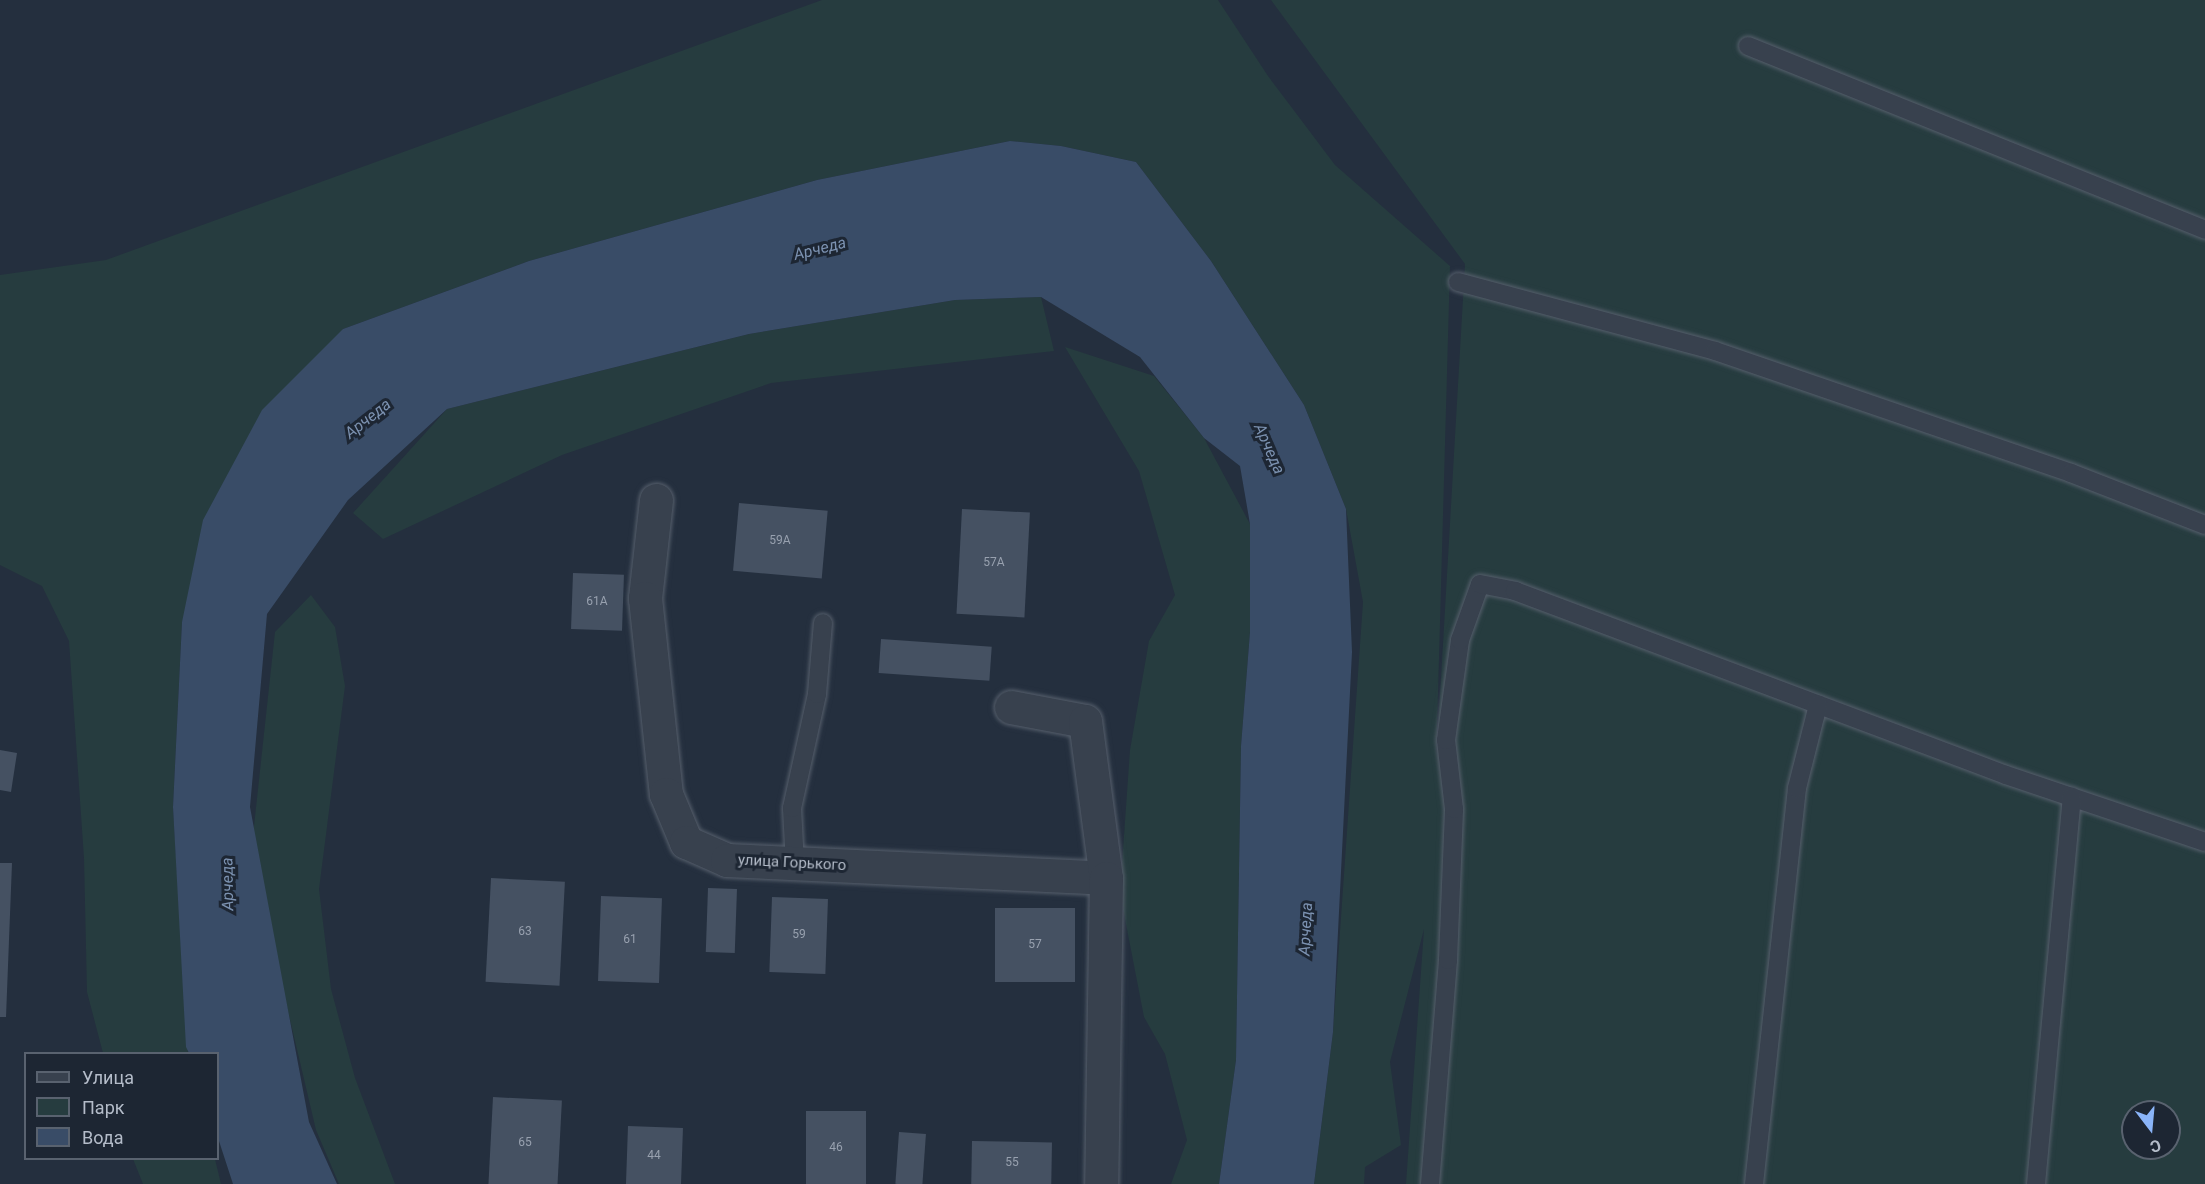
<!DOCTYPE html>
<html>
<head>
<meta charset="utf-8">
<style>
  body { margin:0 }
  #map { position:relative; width:2205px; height:1184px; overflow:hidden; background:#242f3e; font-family:Roboto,sans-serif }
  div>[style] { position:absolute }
  .green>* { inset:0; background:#263c3f }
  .water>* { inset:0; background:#394c67 }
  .building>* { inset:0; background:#455162; transform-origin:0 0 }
  .roads { filter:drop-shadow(0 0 2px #565f6c) drop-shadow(0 0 2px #565f6c) }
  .lane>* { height:18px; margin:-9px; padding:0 9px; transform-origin:9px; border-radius:9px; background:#38414e }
  .street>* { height:33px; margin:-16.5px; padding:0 16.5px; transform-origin:16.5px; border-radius:16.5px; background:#38414e }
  span { translate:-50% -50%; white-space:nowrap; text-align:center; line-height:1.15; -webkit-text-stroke:6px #1d2633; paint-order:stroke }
  .number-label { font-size:12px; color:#98a1af }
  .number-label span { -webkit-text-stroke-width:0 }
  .street-label { font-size:15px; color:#b4bcc9 }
  .water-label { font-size:16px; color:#7c92b1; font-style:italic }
  .legend { position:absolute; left:24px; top:1052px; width:195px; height:108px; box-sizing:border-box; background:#1d2633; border:2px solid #59626f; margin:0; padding:8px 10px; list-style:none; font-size:18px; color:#b4bcc9 }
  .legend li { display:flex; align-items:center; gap:12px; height:30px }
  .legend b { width:30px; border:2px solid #59626f }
  .north { position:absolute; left:2121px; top:1100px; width:60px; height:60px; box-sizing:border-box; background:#1d2633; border:2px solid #59626f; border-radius:50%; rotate:164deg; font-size:16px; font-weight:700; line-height:24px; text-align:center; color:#b4bcc9 }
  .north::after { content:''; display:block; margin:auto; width:21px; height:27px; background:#8ab4f8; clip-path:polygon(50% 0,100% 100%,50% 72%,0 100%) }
</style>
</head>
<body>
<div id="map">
  <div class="green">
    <div style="clip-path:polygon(evenodd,822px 0,1218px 0,1268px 76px,1335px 165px,1450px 266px,1436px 765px,1465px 264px,1271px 0,2205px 0,2205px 1184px,1406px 1184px,1424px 929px,1390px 1062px,1401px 1145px,1365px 1167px,1364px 1184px,1314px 1184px,1333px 1032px,1363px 602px,1346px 509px,1304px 405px,1211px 261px,1136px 162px,1061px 146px,1010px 141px,817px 180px,529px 261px,343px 329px,182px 622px,173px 807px,188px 1053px,103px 1053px,87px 992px,84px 858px,69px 641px,42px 586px,0 565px,0 275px,106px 260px,822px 0,2133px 1112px,2169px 1112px,2169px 1148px,2133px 1148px,2133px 1112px)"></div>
    <div style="clip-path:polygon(1041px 297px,1054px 351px,771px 383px,562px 455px,383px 539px,353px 513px,447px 409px,749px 334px,955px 300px)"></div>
    <div style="clip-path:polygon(1065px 347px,1154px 376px,1204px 438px,1250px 524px,1250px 632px,1241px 746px,1236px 1060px,1219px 1184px,1171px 1184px,1187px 1140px,1165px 1054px,1144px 1017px,1120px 893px,1130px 750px,1149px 641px,1175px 595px,1139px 471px)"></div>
    <div style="clip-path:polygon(311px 595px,335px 627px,345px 686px,319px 889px,331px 989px,355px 1078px,395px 1184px,339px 1184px,316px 1130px,251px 854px,275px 632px)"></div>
    <div style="clip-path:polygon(133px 1159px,215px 1159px,221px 1184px,143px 1184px)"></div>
  </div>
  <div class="water">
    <div style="clip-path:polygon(1010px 141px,1061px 146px,1136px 162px,1211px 261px,1304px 405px,1346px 509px,1352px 652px,1333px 1032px,1314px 1184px,1219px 1184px,1236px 1060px,1241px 746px,1250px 632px,1250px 524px,1240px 466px,1204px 438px,1140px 357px,1041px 297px,955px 300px,749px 334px,447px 409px,348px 500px,267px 614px,250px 807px,309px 1122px,337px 1184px,233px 1184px,218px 1138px,218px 1054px,189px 1053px,186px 1047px,173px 807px,182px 622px,203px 520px,262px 410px,343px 329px,529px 261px,817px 180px)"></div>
  </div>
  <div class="building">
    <div style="left:739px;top:503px;width:89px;height:68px;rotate:5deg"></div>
    <div style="left:962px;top:509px;width:68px;height:105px;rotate:3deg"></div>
    <div style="left:573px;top:573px;width:51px;height:56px;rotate:2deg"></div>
    <div style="left:881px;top:639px;width:111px;height:34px;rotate:4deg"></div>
    <div style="clip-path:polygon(0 750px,17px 753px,11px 792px,0 790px)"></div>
    <div style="clip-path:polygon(0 863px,12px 863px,6px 1017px,0 1017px)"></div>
    <div style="left:491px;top:878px;width:74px;height:104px;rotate:3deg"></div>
    <div style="left:708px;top:888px;width:29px;height:64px;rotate:2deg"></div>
    <div style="left:601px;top:896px;width:61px;height:85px;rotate:2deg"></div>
    <div style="left:772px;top:897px;width:56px;height:75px;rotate:2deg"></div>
    <div style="left:1075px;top:908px;width:74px;height:80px;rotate:90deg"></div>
    <div style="left:493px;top:1097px;width:69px;height:87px;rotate:3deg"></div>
    <div style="left:806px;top:1111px;width:60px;height:73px"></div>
    <div style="left:628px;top:1126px;width:55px;height:58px;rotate:2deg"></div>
    <div style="left:899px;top:1132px;width:27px;height:52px;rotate:4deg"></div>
    <div style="left:972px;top:1141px;width:80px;height:43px;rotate:1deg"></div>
  </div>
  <div class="roads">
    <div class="lane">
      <div style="left:1748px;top:46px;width:493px;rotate:21.9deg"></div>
      <div style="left:1458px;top:282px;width:266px;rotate:15deg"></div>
      <div style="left:1715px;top:351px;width:376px;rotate:18.9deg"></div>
      <div style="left:2071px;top:473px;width:144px;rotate:21.2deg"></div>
      <div style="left:795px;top:864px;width:56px;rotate:-93.1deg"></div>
      <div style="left:792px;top:808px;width:117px;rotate:-77.6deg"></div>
      <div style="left:817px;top:694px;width:71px;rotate:-85.2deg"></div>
      <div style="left:1430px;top:1184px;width:225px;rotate:-85.4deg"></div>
      <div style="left:1448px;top:960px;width:151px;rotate:-87.7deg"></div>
      <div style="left:1454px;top:809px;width:69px;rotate:-96.6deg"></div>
      <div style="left:1446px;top:740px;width:101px;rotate:-82deg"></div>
      <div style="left:1460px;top:640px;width:59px;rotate:-70.3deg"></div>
      <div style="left:1480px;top:584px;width:36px;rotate:11deg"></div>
      <div style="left:1515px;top:591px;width:524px;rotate:20.54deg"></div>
      <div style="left:2006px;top:775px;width:210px;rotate:18.6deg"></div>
      <div style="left:1754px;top:1184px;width:398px;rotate:-83.8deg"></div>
      <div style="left:1797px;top:788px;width:86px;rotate:-75.8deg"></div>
      <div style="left:2036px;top:1184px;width:389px;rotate:-84.7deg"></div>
    </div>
    <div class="street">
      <div style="left:656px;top:500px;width:99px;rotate:96.4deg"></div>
      <div style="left:645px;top:598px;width:197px;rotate:83.9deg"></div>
      <div style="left:666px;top:794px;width:52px;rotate:67.4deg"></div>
      <div style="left:686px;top:842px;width:45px;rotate:23.7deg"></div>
      <div style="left:727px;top:860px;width:379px;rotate:2.7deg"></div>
      <div style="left:1011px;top:707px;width:75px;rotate:10.7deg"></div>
      <div style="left:1085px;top:721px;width:158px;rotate:82.4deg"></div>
      <div style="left:1106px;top:878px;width:306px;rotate:90.9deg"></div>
    </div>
  </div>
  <div class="number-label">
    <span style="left:780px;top:541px">59А</span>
    <span style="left:994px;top:563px">57А</span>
    <span style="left:597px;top:602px">61А</span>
    <span style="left:525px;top:932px">63</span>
    <span style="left:799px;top:935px">59</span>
    <span style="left:630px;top:940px">61</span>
    <span style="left:1035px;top:945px">57</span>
    <span style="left:525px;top:1143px">65</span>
    <span style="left:836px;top:1148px">46</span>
    <span style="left:654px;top:1156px">44</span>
    <span style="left:1012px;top:1163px">55</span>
  </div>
  <div class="street-label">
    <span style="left:792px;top:863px;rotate:3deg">улица Горького</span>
  </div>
  <div class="water-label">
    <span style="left:820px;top:249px;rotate:-14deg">Арчеда</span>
    <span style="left:368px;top:419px;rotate:-38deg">Арчеда</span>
    <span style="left:1269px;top:449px;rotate:66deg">Арчеда</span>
    <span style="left:228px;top:884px;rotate:-91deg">Арчеда</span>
    <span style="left:1306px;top:929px;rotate:-87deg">Арчеда</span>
  </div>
  <ul class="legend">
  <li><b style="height:8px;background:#38414e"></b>Улица</li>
  <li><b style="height:16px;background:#263c3f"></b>Парк</li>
  <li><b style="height:16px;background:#394c67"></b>Вода</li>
  </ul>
  <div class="north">С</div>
</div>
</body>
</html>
